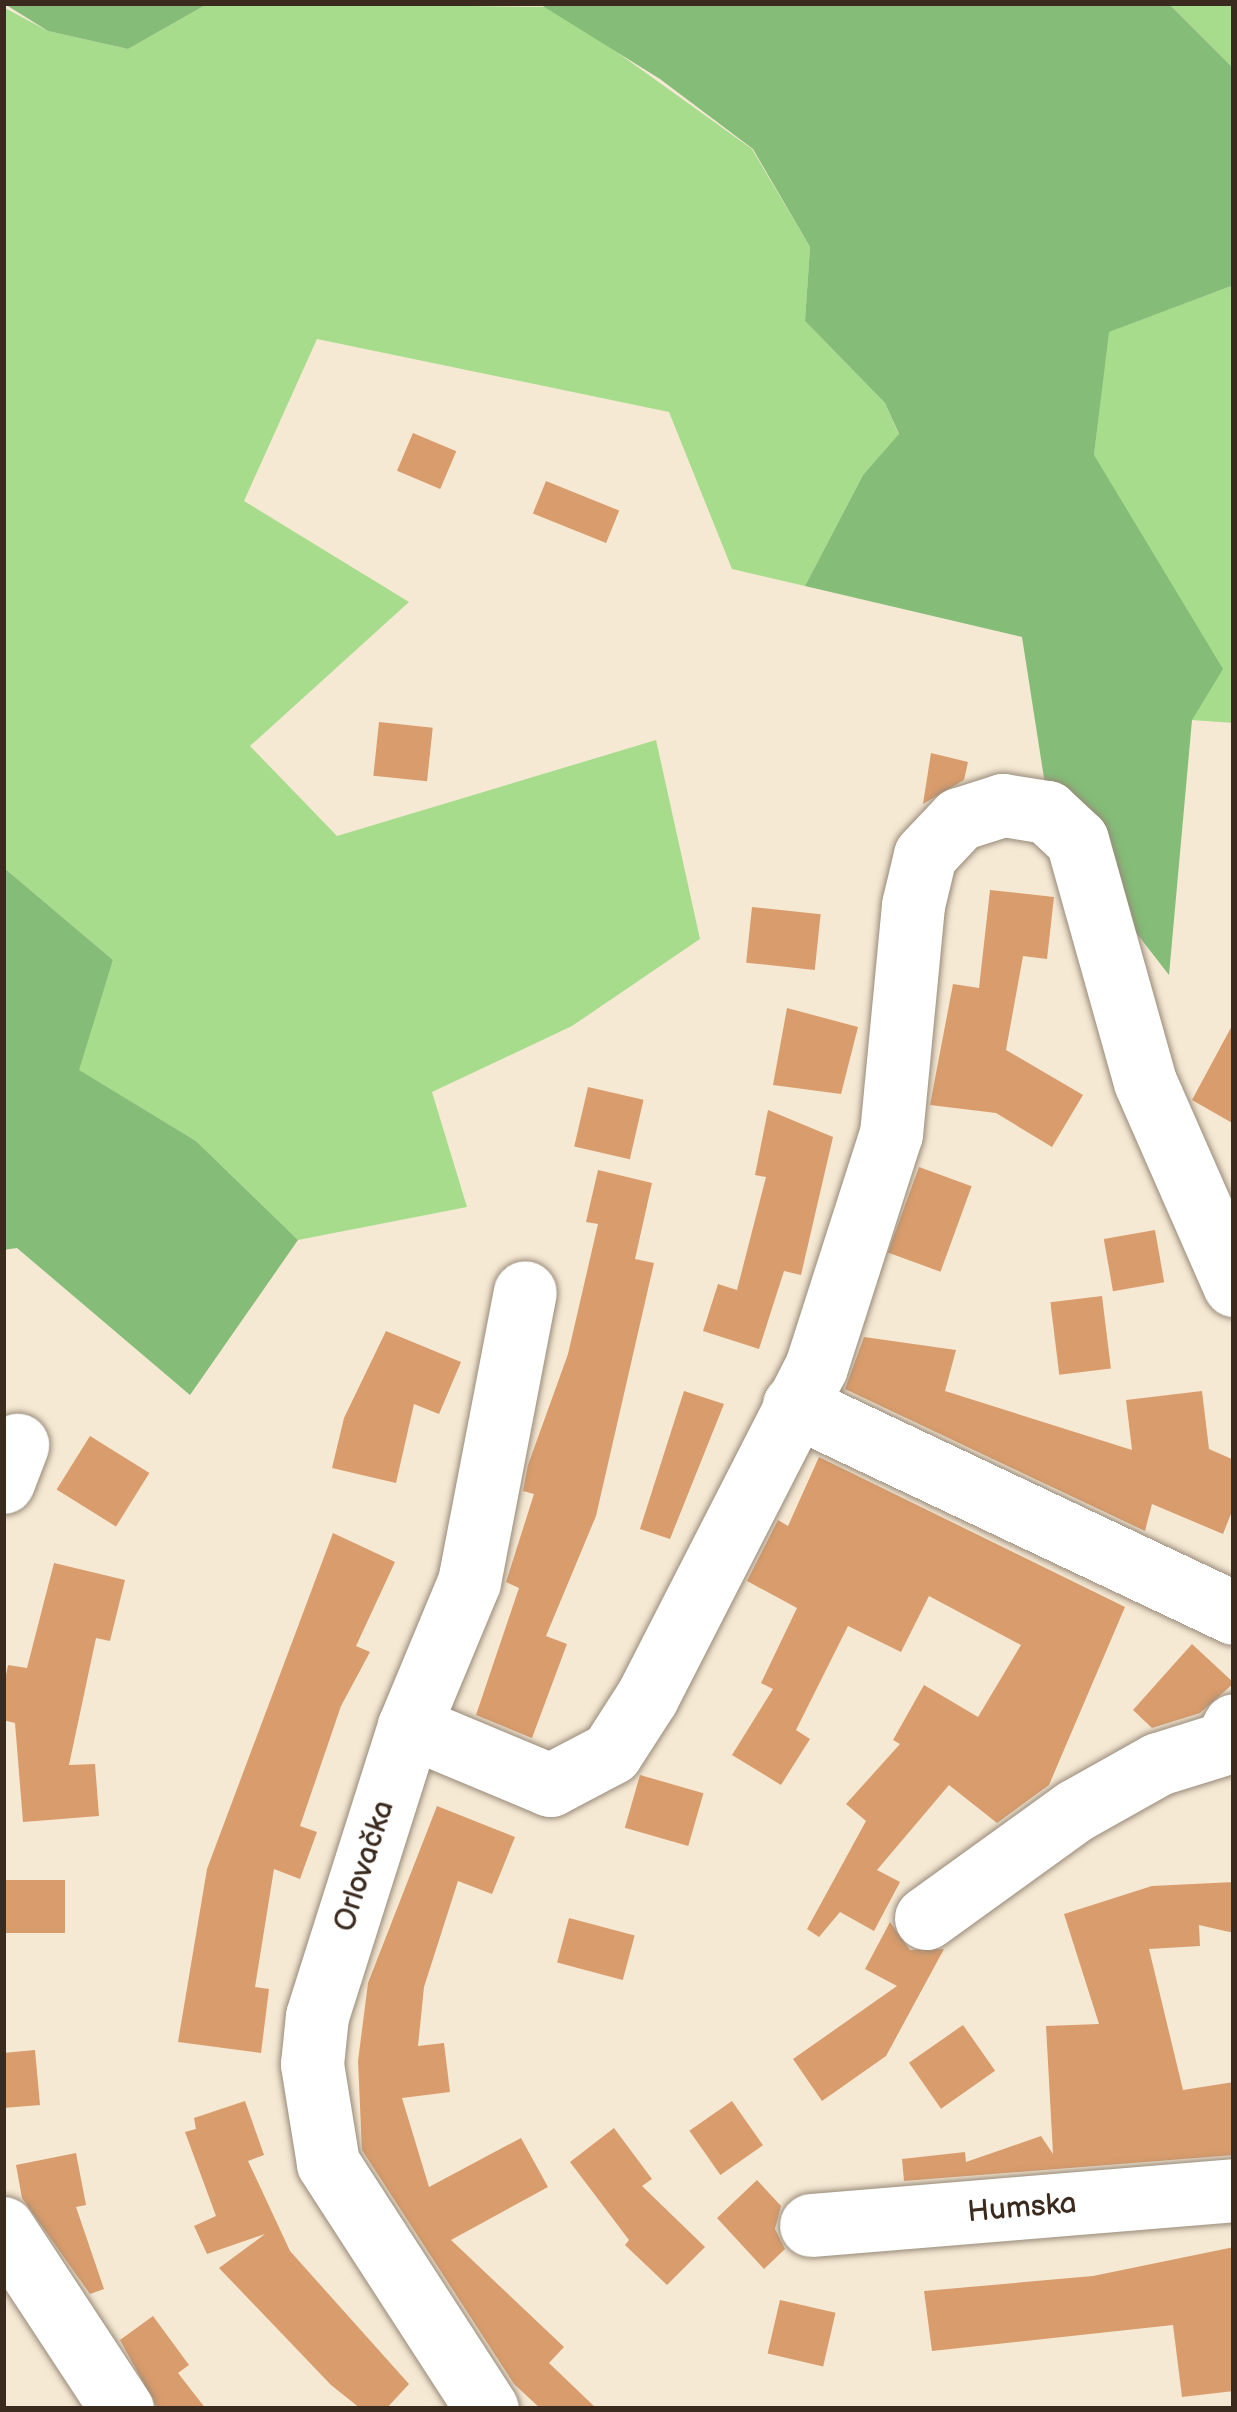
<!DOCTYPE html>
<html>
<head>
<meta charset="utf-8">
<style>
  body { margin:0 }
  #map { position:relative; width:1237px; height:2412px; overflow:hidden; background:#f6e9d4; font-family:"Balsamiq Sans",sans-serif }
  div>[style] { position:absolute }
  .green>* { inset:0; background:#a6dc8c }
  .forest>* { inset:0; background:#84bc78 }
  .building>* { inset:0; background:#d99c6c; transform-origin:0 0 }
  .roads { filter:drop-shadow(0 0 3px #988a79) drop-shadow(0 0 3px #988a79) }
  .minor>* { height:63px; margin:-31.5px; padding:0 31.5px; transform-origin:31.5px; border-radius:31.5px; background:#fff }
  span { translate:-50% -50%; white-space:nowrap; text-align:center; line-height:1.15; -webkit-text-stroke:10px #fff; paint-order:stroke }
  .street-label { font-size:30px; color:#3b2a1e }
  .frame { position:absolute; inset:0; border:6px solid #3b2a1e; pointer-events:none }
</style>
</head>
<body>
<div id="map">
  <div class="green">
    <div style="clip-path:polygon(209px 3px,554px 7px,752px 149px,810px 247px,805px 321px,885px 403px,899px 435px,863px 475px,805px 586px,732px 569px,669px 412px,317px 339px,244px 501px,409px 602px,250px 746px,337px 836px,656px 740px,700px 939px,572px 1026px,432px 1092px,467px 1207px,298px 1240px,196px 1141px,78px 1070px,113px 960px,3px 867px,3px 7px,48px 31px,128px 49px)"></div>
    <div style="clip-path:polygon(1168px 3px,1234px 3px,1234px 69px)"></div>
    <div style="clip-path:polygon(1234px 285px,1234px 723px,1192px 720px,1094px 455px,1108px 332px)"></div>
  </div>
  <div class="forest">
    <div style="clip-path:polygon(3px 3px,209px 3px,128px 49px,48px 31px)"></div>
    <div style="clip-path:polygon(538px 3px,1168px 3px,1234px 69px,1234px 285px,1109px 332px,1094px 455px,1223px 669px,1192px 720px,1169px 975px,1051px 823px,1022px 637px,805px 586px,863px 475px,899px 434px,885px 403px,805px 321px,810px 247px,753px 149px,660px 79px)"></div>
    <div style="clip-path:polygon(3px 867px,113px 960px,79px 1070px,196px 1141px,298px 1240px,190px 1395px,17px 1248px,3px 1250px)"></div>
  </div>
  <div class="building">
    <div style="left:413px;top:433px;width:47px;height:41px;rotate:23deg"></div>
    <div style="left:546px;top:481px;width:79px;height:35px;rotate:22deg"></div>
    <div style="left:379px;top:722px;width:54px;height:54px;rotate:6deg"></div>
    <div style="clip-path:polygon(931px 753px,968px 762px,964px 780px,923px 804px)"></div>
    <div style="clip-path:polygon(990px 890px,1054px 897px,1047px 959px,1023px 956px,1006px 1050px,1083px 1095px,1052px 1147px,996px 1113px,930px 1105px,953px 984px,979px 988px)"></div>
    <div style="left:752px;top:907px;width:69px;height:56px;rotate:6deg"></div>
    <div style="clip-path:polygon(787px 1008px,858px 1027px,841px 1094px,773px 1085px)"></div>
    <div style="clip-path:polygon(1234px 1022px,1234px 1124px,1192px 1100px)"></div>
    <div style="left:588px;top:1087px;width:57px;height:61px;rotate:13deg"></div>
    <div style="clip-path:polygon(768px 1110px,833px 1137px,801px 1275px,784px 1271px,759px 1349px,703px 1331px,718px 1284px,737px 1290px,766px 1177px,755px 1175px)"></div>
    <div style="left:919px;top:1167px;width:56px;height:91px;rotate:20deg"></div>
    <div style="clip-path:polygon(598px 1170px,652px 1183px,635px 1259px,654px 1263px,596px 1516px,546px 1636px,567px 1644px,532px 1738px,476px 1715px,519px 1588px,506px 1582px,534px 1494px,523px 1491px,528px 1465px,568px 1354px,598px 1224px,586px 1222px)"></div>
    <div style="left:1155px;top:1230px;width:53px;height:52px;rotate:80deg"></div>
    <div style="left:1102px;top:1296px;width:73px;height:52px;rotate:83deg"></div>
    <div style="clip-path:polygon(386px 1331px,461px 1362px,439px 1414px,414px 1404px,396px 1483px,332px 1468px,344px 1418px)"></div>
    <div style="clip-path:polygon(864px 1337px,956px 1350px,945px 1391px,1132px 1450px,1126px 1400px,1202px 1391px,1209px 1449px,1234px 1460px,1234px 1506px,1223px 1534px,1152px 1504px,1145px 1531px,845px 1389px)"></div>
    <div style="clip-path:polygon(684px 1391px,724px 1404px,670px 1539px,640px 1529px)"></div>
    <div style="left:90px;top:1436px;width:70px;height:63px;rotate:32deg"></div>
    <div style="clip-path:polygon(819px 1457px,1125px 1607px,1049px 1785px,997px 1823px,949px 1785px,877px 1870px,900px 1882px,874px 1931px,840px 1912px,819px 1937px,807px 1929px,866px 1821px,846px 1804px,900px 1744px,893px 1740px,924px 1685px,978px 1717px,1021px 1645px,929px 1596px,901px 1652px,848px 1626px,796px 1730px,810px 1739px,781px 1785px,732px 1755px,773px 1689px,761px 1683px,797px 1608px,747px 1581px,778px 1520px,788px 1526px)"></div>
    <div style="clip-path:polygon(333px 1533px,395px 1562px,356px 1646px,370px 1652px,341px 1706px,300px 1826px,317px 1832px,300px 1879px,274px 1869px,255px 1987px,269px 1989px,261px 2053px,178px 2042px,207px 1869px)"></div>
    <div style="clip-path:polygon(54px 1563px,125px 1580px,110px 1641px,96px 1638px,69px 1765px,95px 1764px,99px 1816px,23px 1822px,15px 1723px,3px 1720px,3px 1690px,8px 1665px,27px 1668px)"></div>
    <div style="clip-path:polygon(1192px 1644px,1234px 1683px,1200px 1713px,1152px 1728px,1133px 1710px)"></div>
    <div style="left:640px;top:1775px;width:66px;height:55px;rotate:16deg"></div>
    <div style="clip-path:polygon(437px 1806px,515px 1837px,492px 1894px,458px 1881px,424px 1987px,418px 2046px,444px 2043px,450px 2092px,402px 2098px,429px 2187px,521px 2138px,548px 2187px,451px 2240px,564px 2347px,549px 2363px,597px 2409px,541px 2409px,514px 2384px,362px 2150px,358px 2061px,368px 1983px)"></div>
    <div style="left:3px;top:1880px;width:62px;height:53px"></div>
    <div style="clip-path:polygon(1234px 1882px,1234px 1933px,1199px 1925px,1200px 1946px,1149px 1949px,1183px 2090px,1234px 2082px,1234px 2155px,904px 2181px,902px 2159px,965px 2152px,966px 2162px,1041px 2136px,1053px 2154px,1046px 2026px,1099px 2024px,1064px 1914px,1152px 1886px)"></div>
    <div style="left:569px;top:1918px;width:68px;height:46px;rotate:15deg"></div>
    <div style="clip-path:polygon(890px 1922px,910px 1950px,944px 1949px,886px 2056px,822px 2101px,793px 2059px,897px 1986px,865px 1969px)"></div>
    <div style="left:963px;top:2025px;width:56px;height:66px;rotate:55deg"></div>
    <div style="clip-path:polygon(35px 2050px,40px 2105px,3px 2108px,3px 2053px)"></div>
    <div style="clip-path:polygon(245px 2101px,264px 2155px,248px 2161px,290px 2251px,409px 2384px,386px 2409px,361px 2409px,331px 2385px,219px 2268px,265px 2234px,207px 2254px,194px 2226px,216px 2216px,185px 2132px,196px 2129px,194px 2118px)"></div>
    <div style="left:732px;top:2101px;width:54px;height:52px;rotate:55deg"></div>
    <div style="clip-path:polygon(614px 2128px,652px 2179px,642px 2186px,705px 2247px,667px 2285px,625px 2245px,629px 2240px,570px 2162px)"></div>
    <div style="clip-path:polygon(76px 2153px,86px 2205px,76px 2207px,104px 2289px,90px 2294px,22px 2198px,16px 2165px)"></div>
    <div style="clip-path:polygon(757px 2180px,781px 2206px,775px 2229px,785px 2249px,764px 2269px,717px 2218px)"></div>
    <div style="clip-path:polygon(1234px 2247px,1234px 2391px,1182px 2397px,1173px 2325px,932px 2351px,924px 2291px,1093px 2276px)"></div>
    <div style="left:780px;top:2300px;width:57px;height:55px;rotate:13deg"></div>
    <div style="clip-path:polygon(153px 2316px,189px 2365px,178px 2373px,206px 2409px,158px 2409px,120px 2340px)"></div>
  </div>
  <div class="roads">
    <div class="minor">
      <div style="left:794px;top:1405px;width:487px;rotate:25.3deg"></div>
      <div style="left:3px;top:1482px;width:40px;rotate:-69deg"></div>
      <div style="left:409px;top:1726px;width:153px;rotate:22.7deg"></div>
      <div style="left:550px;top:1785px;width:69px;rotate:-27.7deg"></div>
      <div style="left:611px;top:1753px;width:67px;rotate:-57.3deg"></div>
      <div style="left:647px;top:1697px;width:371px;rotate:-62.9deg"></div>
      <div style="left:816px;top:1367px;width:245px;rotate:-72.2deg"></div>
      <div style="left:891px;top:1134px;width:230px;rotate:-84.5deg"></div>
      <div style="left:913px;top:905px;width:51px;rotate:-76.5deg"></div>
      <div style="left:925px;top:855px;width:50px;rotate:-46.6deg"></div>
      <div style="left:959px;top:819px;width:46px;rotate:-17.7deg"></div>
      <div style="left:1003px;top:805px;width:45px;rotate:9deg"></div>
      <div style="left:1047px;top:812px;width:41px;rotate:43deg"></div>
      <div style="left:1077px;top:840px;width:251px;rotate:74.3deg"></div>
      <div style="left:1145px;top:1082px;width:222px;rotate:66.3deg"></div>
      <div style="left:926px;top:1918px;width:185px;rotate:-35.8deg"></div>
      <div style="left:1076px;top:1810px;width:94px;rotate:-29.3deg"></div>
      <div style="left:1158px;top:1764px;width:70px;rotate:-17.4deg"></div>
      <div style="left:1225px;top:1743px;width:20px;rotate:-63deg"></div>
      <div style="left:811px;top:2225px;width:424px;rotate:-4.7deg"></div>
      <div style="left:3px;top:2228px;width:217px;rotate:56.7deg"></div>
      <div style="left:487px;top:2409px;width:293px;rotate:-122.9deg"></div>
      <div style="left:328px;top:2163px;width:100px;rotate:-99.2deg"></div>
      <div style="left:312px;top:2064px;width:48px;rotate:-84.1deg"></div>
      <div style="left:317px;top:2016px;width:304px;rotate:-72.4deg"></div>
      <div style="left:409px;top:1726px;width:156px;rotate:-67.4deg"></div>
      <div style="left:469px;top:1582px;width:295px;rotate:-79.1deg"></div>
    </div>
  </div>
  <div class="street-label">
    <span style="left:364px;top:1866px;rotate:-72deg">Orlovačka</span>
    <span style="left:1022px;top:2208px;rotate:-5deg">Humska</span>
  </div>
  <div class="frame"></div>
</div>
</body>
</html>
